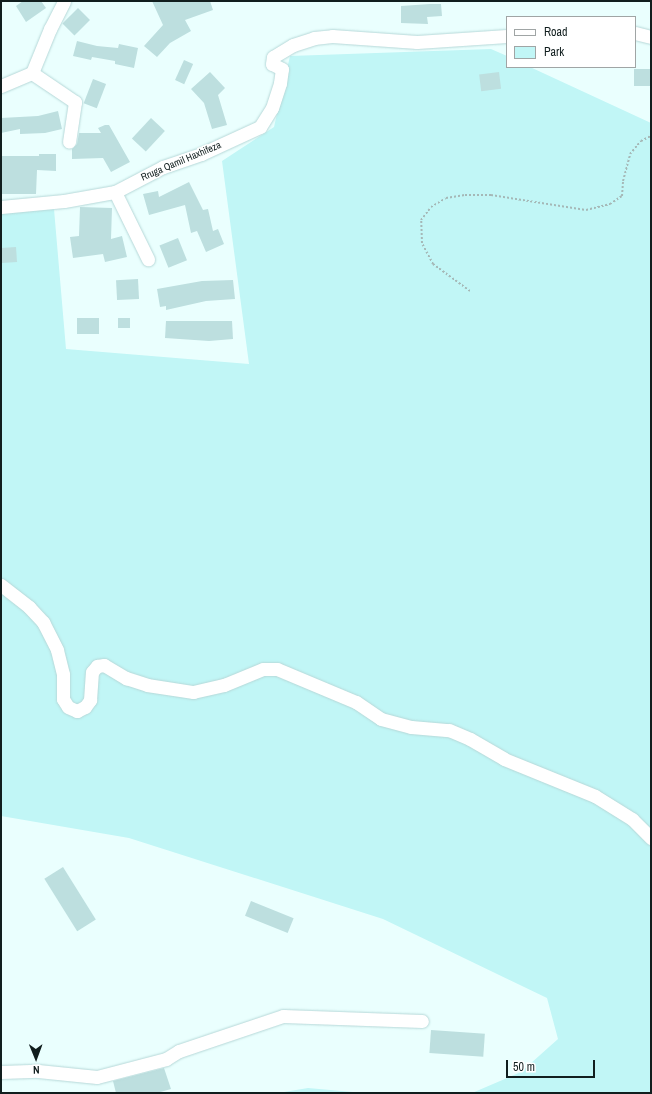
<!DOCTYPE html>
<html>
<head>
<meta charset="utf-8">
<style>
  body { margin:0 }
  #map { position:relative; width:652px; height:1094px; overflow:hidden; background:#eafffe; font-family:"Archivo Narrow",sans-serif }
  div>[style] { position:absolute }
  .green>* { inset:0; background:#c1f6f6 }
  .building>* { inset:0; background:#bddfdf; transform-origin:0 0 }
  .path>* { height:2px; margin-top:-1px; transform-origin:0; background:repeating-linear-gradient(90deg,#a5b8b7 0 2px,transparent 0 4px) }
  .roads { filter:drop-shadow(0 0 1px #b6d8d8) drop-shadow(0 0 1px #b6d8d8) }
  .minor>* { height:13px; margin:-6.5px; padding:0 6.5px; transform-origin:6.5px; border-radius:6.5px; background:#fff }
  span { translate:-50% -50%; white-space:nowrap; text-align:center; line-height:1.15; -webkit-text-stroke:3px #fff; paint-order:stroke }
  .street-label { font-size:10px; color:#111e1e }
  .frame { position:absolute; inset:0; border:2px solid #111e1e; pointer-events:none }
  .legend { position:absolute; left:506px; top:16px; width:130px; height:52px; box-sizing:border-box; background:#fff; border:1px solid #a0a5a5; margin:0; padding:5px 7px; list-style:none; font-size:12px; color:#111e1e }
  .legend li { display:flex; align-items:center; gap:8px; height:20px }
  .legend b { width:20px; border:1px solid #a0a5a5 }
  .north { position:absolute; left:16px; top:1038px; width:40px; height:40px; -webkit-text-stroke:3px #fff; paint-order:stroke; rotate:179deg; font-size:11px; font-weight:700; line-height:16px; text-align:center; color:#111e1e }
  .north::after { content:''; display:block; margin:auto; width:14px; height:18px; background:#111e1e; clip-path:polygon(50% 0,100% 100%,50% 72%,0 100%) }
  .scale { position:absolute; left:506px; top:1060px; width:89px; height:18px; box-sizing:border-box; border:2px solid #111e1e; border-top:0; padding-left:5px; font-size:12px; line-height:14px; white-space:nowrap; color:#111e1e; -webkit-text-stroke:3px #fff; paint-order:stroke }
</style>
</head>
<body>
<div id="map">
  <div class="green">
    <div style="clip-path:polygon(491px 49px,507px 56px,507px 67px,530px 67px,651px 123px,651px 1093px,472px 1093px,521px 1072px,558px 1039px,547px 998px,383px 919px,129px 838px,1px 816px,1px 211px,54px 209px,66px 349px,249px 364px,222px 161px,274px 127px,290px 56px)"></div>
    <div style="clip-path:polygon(308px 1088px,364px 1093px,278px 1093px)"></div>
  </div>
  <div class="building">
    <div style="clip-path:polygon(23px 1px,41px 1px,46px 8px,26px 22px,16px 6px)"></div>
    <div style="clip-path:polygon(152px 1px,210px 1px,213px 10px,185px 20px,191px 31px,170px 43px,157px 57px,144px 46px,163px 25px)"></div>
    <div style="clip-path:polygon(430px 4px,441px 4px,442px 16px,427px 17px,428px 24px,401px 23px,401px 6px)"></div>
    <div style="left:78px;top:8px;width:17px;height:22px;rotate:45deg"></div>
    <div style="clip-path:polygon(77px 41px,97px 46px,118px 48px,119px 44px,138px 48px,134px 68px,115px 64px,115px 61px,92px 57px,91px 60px,73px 56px)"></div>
    <div style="left:184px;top:60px;width:10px;height:22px;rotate:24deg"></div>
    <div style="left:634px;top:69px;width:17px;height:17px"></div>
    <div style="clip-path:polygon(210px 72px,225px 88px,218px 95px,227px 125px,212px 129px,204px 103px,191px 89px)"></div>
    <div style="left:499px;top:72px;width:17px;height:20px;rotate:83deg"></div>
    <div style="left:93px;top:79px;width:14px;height:26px;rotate:21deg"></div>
    <div style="clip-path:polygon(58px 111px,62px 129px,45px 133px,20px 134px,20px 129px,1px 133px,1px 118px,38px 116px)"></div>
    <div style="left:151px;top:118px;width:19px;height:28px;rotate:43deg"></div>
    <div style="clip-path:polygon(105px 125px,109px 125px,130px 162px,111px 172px,103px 158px,72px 159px,72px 149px,77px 144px,79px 133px,101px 133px,98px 128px)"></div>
    <div style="clip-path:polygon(39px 154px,56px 154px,56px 171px,37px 170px,36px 194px,1px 194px,1px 156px,39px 156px)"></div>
    <div style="clip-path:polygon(189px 182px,203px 210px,208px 209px,213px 231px,218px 229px,224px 244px,206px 252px,197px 231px,191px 233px,185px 205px,149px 215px,143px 194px,158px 191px,159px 197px)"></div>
    <div style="clip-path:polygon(80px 207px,112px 208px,111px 239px,122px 236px,127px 257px,105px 262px,103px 254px,73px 258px,70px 237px,79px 236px)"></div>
    <div style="left:178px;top:238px;width:24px;height:20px;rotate:68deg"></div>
    <div style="left:16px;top:247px;width:15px;height:15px;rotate:86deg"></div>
    <div style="left:138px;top:279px;width:20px;height:22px;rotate:87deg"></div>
    <div style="clip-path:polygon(233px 280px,235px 299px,206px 301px,166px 310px,166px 306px,160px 307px,157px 289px,202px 281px)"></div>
    <div style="left:77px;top:318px;width:22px;height:16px"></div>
    <div style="left:118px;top:318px;width:12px;height:10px"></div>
    <div style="clip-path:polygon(166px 321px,232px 321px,233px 339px,209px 341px,165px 338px)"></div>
    <div style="left:63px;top:867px;width:62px;height:22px;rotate:58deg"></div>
    <div style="left:251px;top:901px;width:46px;height:16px;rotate:22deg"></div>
    <div style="left:431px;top:1030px;width:54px;height:23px;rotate:4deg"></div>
    <div style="clip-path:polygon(164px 1068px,171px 1089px,157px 1093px,116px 1093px,113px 1081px)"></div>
  </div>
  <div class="path">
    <div style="left:470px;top:291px;width:46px;rotate:-143.9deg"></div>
    <div style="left:433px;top:264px;width:24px;rotate:-118deg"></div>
    <div style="left:422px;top:243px;width:23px;rotate:-92deg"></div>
    <div style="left:421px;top:220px;width:16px;rotate:-52deg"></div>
    <div style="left:431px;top:207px;width:17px;rotate:-31deg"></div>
    <div style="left:446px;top:198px;width:19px;rotate:-9deg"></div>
    <div style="left:465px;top:195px;width:26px"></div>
    <div style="left:491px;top:195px;width:96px;rotate:9deg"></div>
    <div style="left:586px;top:210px;width:25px;rotate:-14deg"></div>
    <div style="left:610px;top:204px;width:14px;rotate:-34deg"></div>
    <div style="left:622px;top:196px;width:15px;rotate:-86deg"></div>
    <div style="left:623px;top:181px;width:28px;rotate:-75deg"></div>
    <div style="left:630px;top:154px;width:17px;rotate:-50deg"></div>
    <div style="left:641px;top:141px;width:11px;rotate:-27deg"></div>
  </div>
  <div class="roads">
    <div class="minor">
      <div style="left:635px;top:33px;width:16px;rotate:14deg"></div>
      <div style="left:32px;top:73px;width:52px;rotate:34deg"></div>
      <div style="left:75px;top:102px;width:40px;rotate:98.5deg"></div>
      <div style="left:1px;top:86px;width:34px;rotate:-23deg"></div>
      <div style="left:32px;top:73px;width:48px;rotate:-67.8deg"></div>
      <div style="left:50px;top:29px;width:31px;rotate:-63deg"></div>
      <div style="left:115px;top:192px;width:75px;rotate:63.8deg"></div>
      <div style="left:1px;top:207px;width:63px;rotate:-5.4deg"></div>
      <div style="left:64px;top:201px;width:52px;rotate:-10deg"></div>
      <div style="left:115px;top:192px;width:54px;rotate:-27.5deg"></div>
      <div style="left:163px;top:167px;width:40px;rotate:-18.9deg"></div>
      <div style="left:201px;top:154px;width:65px;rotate:-24.6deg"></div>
      <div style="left:260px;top:127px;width:22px;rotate:-58deg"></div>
      <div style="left:272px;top:108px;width:26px;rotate:-72deg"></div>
      <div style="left:280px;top:83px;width:14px;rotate:-82deg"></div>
      <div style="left:282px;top:69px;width:11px;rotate:-153deg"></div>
      <div style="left:272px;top:64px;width:7px;rotate:-82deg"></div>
      <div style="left:273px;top:57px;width:23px;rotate:-31deg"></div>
      <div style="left:293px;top:45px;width:22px;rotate:-18deg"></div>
      <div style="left:314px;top:38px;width:18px;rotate:-6deg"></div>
      <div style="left:332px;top:36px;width:85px;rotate:4deg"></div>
      <div style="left:417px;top:42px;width:90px;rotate:-3.8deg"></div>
      <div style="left:1px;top:585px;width:36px;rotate:38deg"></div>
      <div style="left:29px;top:607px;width:21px;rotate:47deg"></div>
      <div style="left:43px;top:622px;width:31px;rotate:63deg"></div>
      <div style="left:57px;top:650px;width:25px;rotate:76deg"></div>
      <div style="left:63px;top:674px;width:25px;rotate:90deg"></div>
      <div style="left:63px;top:699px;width:9px;rotate:58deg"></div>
      <div style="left:68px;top:707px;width:10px;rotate:24deg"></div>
      <div style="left:77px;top:711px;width:9px;rotate:-27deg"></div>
      <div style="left:85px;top:707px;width:9px;rotate:-54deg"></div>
      <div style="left:90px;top:700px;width:28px;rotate:-86deg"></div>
      <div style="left:92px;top:672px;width:8px;rotate:-50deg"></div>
      <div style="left:97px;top:666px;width:7px;rotate:-8deg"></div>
      <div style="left:104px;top:665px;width:26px;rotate:31deg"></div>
      <div style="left:126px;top:678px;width:22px;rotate:18deg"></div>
      <div style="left:147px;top:685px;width:47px;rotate:8.7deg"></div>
      <div style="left:193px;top:692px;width:32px;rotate:-13deg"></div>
      <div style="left:224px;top:685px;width:42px;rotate:-22.3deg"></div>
      <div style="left:263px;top:669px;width:14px"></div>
      <div style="left:277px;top:669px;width:86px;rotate:22.7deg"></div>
      <div style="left:356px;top:702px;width:30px;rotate:34deg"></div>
      <div style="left:381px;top:719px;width:31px;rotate:15deg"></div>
      <div style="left:411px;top:727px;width:38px;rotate:5deg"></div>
      <div style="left:449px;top:730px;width:23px;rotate:23deg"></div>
      <div style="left:470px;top:739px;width:39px;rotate:30deg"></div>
      <div style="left:504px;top:759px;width:98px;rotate:22.1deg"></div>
      <div style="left:595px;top:796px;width:44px;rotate:31.9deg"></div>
      <div style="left:632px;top:819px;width:27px;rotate:45deg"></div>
      <div style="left:1px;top:1072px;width:37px;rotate:-2deg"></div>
      <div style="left:38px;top:1071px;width:59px;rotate:5.8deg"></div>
      <div style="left:97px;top:1077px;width:71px;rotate:-14.6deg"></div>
      <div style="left:166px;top:1059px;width:15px;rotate:-32deg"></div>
      <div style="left:179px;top:1051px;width:110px;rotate:-18.6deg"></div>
      <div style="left:283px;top:1016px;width:139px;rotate:2.1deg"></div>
    </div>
  </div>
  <div class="street-label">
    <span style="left:181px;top:161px;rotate:-23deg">Rruga Qamil Haxhifeza</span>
  </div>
  <div class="frame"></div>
  <ul class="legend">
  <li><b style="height:5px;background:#fff"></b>Road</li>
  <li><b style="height:11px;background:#c1f6f6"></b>Park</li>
  </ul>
  <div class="north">N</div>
  <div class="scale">50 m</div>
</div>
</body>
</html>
